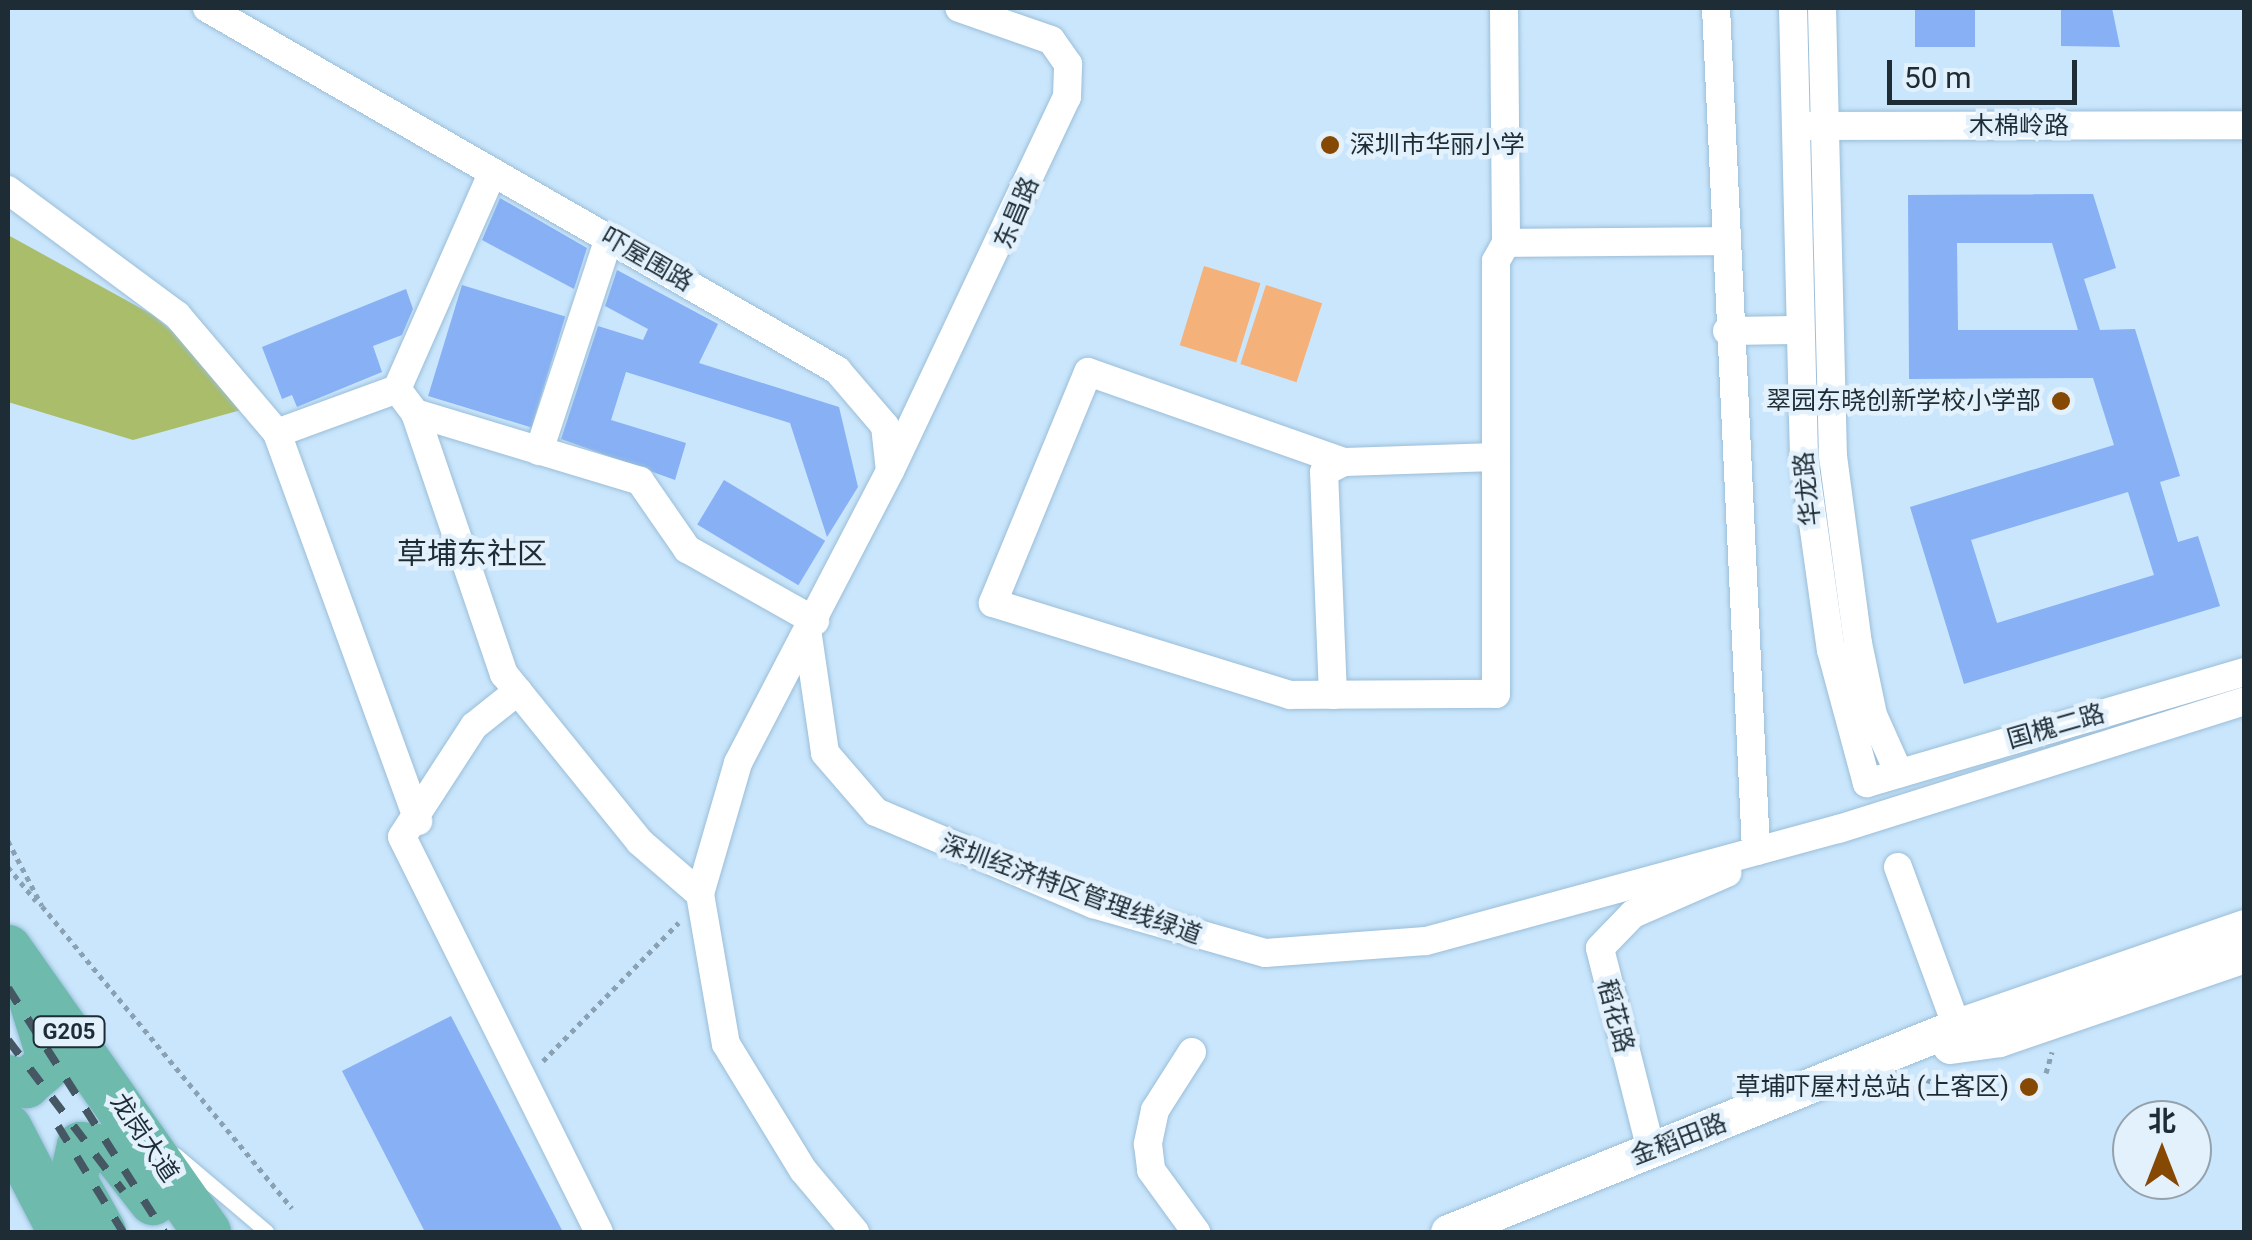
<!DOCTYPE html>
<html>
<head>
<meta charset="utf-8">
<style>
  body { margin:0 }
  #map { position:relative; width:2252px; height:1240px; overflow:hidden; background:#c9e6fc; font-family:Roboto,"Noto Sans SC",sans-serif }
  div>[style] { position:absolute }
  .green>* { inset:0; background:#f4b17a; transform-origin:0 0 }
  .water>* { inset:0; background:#a9bd6b }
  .building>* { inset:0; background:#87b0f5; transform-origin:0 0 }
  .path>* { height:5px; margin-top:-2.5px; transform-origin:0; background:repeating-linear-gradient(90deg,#8aa1b3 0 5px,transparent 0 10px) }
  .roads { filter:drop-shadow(0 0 2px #9bbed8) drop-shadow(0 0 2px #9bbed8) }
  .service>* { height:14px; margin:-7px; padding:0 7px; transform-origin:7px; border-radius:7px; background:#fff }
  .minor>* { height:28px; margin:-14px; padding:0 14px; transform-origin:14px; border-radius:14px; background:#fff }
  .tertiary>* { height:35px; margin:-17.5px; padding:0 17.5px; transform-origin:17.5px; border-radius:17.5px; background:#fff }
  .trunk>* { height:48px; margin:-24px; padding:0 24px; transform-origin:24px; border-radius:24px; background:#6ebbae }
  .rail>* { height:8px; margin-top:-4px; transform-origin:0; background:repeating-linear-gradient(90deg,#465764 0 18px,transparent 0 36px) }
  .dots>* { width:28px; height:28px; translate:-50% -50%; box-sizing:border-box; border:5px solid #e3f1fc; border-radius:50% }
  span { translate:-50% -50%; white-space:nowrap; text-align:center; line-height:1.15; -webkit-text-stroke:9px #e3f1fc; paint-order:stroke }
  .shield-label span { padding:2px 8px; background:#e3f1fc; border:2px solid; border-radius:8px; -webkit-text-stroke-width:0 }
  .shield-label { font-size:22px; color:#1e2c36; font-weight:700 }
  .street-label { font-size:25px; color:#1e2c36 }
  .poi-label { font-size:25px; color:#1e2c36 }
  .left { translate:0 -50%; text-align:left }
  .right { translate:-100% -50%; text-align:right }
  .quarter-label { font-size:30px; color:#1e2c36 }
  .frame { position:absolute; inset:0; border:10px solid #1e2c36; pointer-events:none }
  .north { position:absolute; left:2112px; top:1100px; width:100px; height:100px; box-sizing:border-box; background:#e3f1fc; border:2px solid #94a2ad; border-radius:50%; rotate:0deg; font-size:28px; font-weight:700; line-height:40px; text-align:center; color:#1e2c36 }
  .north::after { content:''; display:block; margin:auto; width:35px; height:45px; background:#854904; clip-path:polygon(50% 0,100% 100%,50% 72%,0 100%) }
  .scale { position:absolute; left:1887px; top:60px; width:190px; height:45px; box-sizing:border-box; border:5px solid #1e2c36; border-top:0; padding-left:12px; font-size:30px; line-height:35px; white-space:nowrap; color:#1e2c36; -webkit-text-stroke:8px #e3f1fc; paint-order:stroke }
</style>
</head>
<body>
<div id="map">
  <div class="green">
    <div style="left:1204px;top:266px;width:59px;height:83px;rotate:17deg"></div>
    <div style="left:1266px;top:285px;width:59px;height:83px;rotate:18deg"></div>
  </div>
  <div class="water">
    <div style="clip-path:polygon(8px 235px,153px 315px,213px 366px,241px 410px,133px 440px,8px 402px)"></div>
  </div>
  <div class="building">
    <div style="left:1915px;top:8px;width:60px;height:39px"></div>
    <div style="clip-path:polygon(2061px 8px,2112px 8px,2120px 47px,2061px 46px)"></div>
    <div style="clip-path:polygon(evenodd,2093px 194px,2116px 268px,2084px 279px,2100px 330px,2135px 329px,2180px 476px,2160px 482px,2178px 542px,2198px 536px,2220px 606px,1964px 684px,1910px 507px,2114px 445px,2093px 378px,1909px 379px,1908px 195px,2093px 194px,1957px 243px,2052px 243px,2078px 330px,1958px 330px,1957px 243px,2093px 194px,2128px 492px,2154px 575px,1997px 623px,1971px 540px,2128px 492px)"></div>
    <div style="clip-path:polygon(500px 198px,587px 248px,574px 289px,482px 240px)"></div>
    <div style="clip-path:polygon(617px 270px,718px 324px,699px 363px,839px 407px,858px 487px,827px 537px,790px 423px,626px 372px,611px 420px,686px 443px,675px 480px,561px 439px,598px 326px,643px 340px,648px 329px,605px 306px)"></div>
    <div style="left:462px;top:285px;width:108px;height:116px;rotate:17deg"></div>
    <div style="clip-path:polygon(406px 289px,413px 309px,402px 335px,373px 346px,382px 372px,297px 407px,292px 395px,282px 399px,262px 347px)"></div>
    <div style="left:724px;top:480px;width:118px;height:52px;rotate:31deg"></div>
    <div style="clip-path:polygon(451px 1016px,563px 1232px,425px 1232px,342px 1071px)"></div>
  </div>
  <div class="path">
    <div style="left:8px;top:841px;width:73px;rotate:62.4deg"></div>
    <div style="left:42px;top:906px;width:392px;rotate:50.4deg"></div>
    <div style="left:8px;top:867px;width:44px;rotate:50.5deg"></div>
    <div style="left:543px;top:1061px;width:194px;rotate:-45.6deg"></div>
    <div style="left:2046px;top:1073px;width:22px;rotate:-74deg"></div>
    <div style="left:1916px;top:1077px;width:25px;rotate:16deg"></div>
  </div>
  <div class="roads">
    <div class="service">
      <div style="left:176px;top:1155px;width:119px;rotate:40.2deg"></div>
    </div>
    <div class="minor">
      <div style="left:207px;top:8px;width:727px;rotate:29.88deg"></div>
      <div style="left:837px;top:370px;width:74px;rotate:49.4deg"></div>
      <div style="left:885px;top:426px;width:45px;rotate:83.7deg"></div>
      <div style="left:890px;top:471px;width:329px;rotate:117.5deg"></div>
      <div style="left:738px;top:763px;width:136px;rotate:106.2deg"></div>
      <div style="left:700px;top:894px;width:152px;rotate:80.2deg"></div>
      <div style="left:726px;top:1044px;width:148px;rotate:58.6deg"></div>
      <div style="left:803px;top:1170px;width:81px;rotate:50deg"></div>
      <div style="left:1504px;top:8px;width:235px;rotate:89.5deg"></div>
      <div style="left:1716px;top:8px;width:844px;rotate:87.28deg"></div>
      <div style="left:1793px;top:8px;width:451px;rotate:88.6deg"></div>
      <div style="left:1804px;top:459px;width:193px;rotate:82deg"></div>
      <div style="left:1831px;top:650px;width:138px;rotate:74.9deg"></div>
      <div style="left:1867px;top:783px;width:393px;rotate:-16.4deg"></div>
      <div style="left:1822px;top:8px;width:448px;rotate:88.6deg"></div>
      <div style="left:1833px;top:456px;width:189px;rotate:82.4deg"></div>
      <div style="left:1858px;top:643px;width:74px;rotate:78.2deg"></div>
      <div style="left:1873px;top:715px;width:64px;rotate:65.9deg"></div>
      <div style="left:1806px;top:126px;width:438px;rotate:-0.1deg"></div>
      <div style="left:8px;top:190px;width:210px;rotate:36.5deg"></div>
      <div style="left:177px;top:315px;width:155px;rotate:49.7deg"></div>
      <div style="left:277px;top:433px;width:128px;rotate:-20.1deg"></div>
      <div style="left:397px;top:389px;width:30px;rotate:53deg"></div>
      <div style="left:415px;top:413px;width:276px;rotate:71.2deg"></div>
      <div style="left:504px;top:674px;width:216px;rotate:51deg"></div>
      <div style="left:640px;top:842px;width:79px;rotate:40.9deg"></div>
      <div style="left:1727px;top:331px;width:69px;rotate:-0.8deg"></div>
      <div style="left:397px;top:389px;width:233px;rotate:-66.2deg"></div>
      <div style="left:415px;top:413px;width:235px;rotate:16.8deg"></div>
      <div style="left:640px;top:481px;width:83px;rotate:55.3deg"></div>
      <div style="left:687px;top:549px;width:147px;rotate:29.4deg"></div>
      <div style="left:277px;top:433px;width:413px;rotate:70deg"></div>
      <div style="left:539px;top:451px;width:224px;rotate:-71.8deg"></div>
      <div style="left:1344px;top:462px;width:271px;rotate:-160.6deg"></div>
      <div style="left:1088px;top:372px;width:250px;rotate:112.4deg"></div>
      <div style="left:993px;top:603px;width:311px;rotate:17.2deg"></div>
      <div style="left:1290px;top:695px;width:206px;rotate:-0.3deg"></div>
      <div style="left:1496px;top:694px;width:433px;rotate:-90deg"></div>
      <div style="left:1496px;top:261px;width:21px;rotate:-61deg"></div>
      <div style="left:1506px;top:243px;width:220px;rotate:-0.5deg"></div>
      <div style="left:891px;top:469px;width:412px;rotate:-64.7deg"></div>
      <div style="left:1067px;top:97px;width:33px;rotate:-88deg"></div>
      <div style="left:1068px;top:64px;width:29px;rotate:-125deg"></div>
      <div style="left:1051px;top:40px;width:97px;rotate:-160.8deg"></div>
      <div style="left:808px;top:636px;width:118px;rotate:81.7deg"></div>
      <div style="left:825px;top:753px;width:78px;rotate:49.2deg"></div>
      <div style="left:876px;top:812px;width:236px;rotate:23deg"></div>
      <div style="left:1093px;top:904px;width:179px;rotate:15.9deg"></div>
      <div style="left:1265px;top:953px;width:161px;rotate:-4.3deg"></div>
      <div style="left:1426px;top:941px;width:428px;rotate:-15.2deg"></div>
      <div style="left:1839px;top:829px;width:425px;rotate:-17.5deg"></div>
      <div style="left:518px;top:691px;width:56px;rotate:141.5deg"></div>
      <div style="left:474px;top:726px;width:132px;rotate:123deg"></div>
      <div style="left:402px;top:837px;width:441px;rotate:63.5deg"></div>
      <div style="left:1333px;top:695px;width:223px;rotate:-92.3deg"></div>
      <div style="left:1324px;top:472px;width:22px;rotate:-27deg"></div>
      <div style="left:1344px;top:462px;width:152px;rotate:-1.9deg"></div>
      <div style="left:1898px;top:867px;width:189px;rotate:69.8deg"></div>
      <div style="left:1192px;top:1052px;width:69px;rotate:122.5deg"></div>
      <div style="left:1155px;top:1110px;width:35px;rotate:102deg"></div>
      <div style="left:1148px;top:1144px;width:26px;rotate:83deg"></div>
      <div style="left:1151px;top:1170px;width:77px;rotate:54deg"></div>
      <div style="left:1651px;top:1150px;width:208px;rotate:-104.2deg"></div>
      <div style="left:1600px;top:948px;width:47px;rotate:-45.9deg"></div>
      <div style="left:1633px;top:914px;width:103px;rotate:-23.6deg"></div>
    </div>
    <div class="tertiary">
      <div style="left:1950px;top:1046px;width:49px;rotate:-8.1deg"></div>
      <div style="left:1999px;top:1039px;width:259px;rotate:-18.9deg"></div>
      <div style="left:1448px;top:1232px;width:549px;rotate:-22.03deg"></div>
      <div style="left:1957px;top:1026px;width:304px;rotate:-19deg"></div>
    </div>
    <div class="trunk">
      <div style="left:8px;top:949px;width:346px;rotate:54.9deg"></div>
      <div style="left:8px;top:1079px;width:19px;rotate:16deg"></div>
      <div style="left:26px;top:1084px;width:35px;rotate:-41deg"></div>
      <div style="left:52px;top:1061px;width:60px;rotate:-107.5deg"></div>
      <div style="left:8px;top:1128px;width:117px;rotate:62.6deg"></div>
      <div style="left:102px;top:1232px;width:60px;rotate:-119.1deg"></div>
      <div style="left:73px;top:1180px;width:35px;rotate:-77deg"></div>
      <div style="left:81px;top:1146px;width:32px;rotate:7deg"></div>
      <div style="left:113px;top:1150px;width:65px;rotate:51.9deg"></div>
    </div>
  </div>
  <div class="rail">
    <div style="left:8px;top:988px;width:290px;rotate:57.4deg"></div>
    <div style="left:8px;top:1040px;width:190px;rotate:52.7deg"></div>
    <div style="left:58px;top:1126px;width:124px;rotate:58.5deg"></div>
  </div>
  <div class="dots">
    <div style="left:1330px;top:145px;background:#854904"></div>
    <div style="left:2061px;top:401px;background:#854904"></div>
    <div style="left:2029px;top:1087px;background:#854904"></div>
  </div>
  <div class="shield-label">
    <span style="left:69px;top:1032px">G205</span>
  </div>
  <div class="street-label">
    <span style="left:2019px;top:126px">木棉岭路</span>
    <span style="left:1017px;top:213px;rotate:-67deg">东昌路</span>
    <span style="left:647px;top:260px;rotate:30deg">吓屋围路</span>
    <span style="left:1808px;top:489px;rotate:-96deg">华龙路</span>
    <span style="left:2056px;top:727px;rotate:-16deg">国槐二路</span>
    <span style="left:1071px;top:890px;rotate:20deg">深圳经济特区管理线绿道</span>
    <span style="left:1615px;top:1016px;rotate:75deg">稻花路</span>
    <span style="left:144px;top:1138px;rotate:56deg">龙岗大道</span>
    <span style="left:1679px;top:1140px;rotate:-21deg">金稻田路</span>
  </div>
  <div class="poi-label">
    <span class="left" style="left:1350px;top:145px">深圳市华丽小学</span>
    <span class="right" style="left:2041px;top:401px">翠园东晓创新学校小学部</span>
    <span class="right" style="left:2009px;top:1087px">草埔吓屋村总站 (上客区)</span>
  </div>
  <div class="quarter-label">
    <span style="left:472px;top:554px">草埔东社区</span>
  </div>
  <div class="frame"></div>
  <div class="north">北</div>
  <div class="scale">50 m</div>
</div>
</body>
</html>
